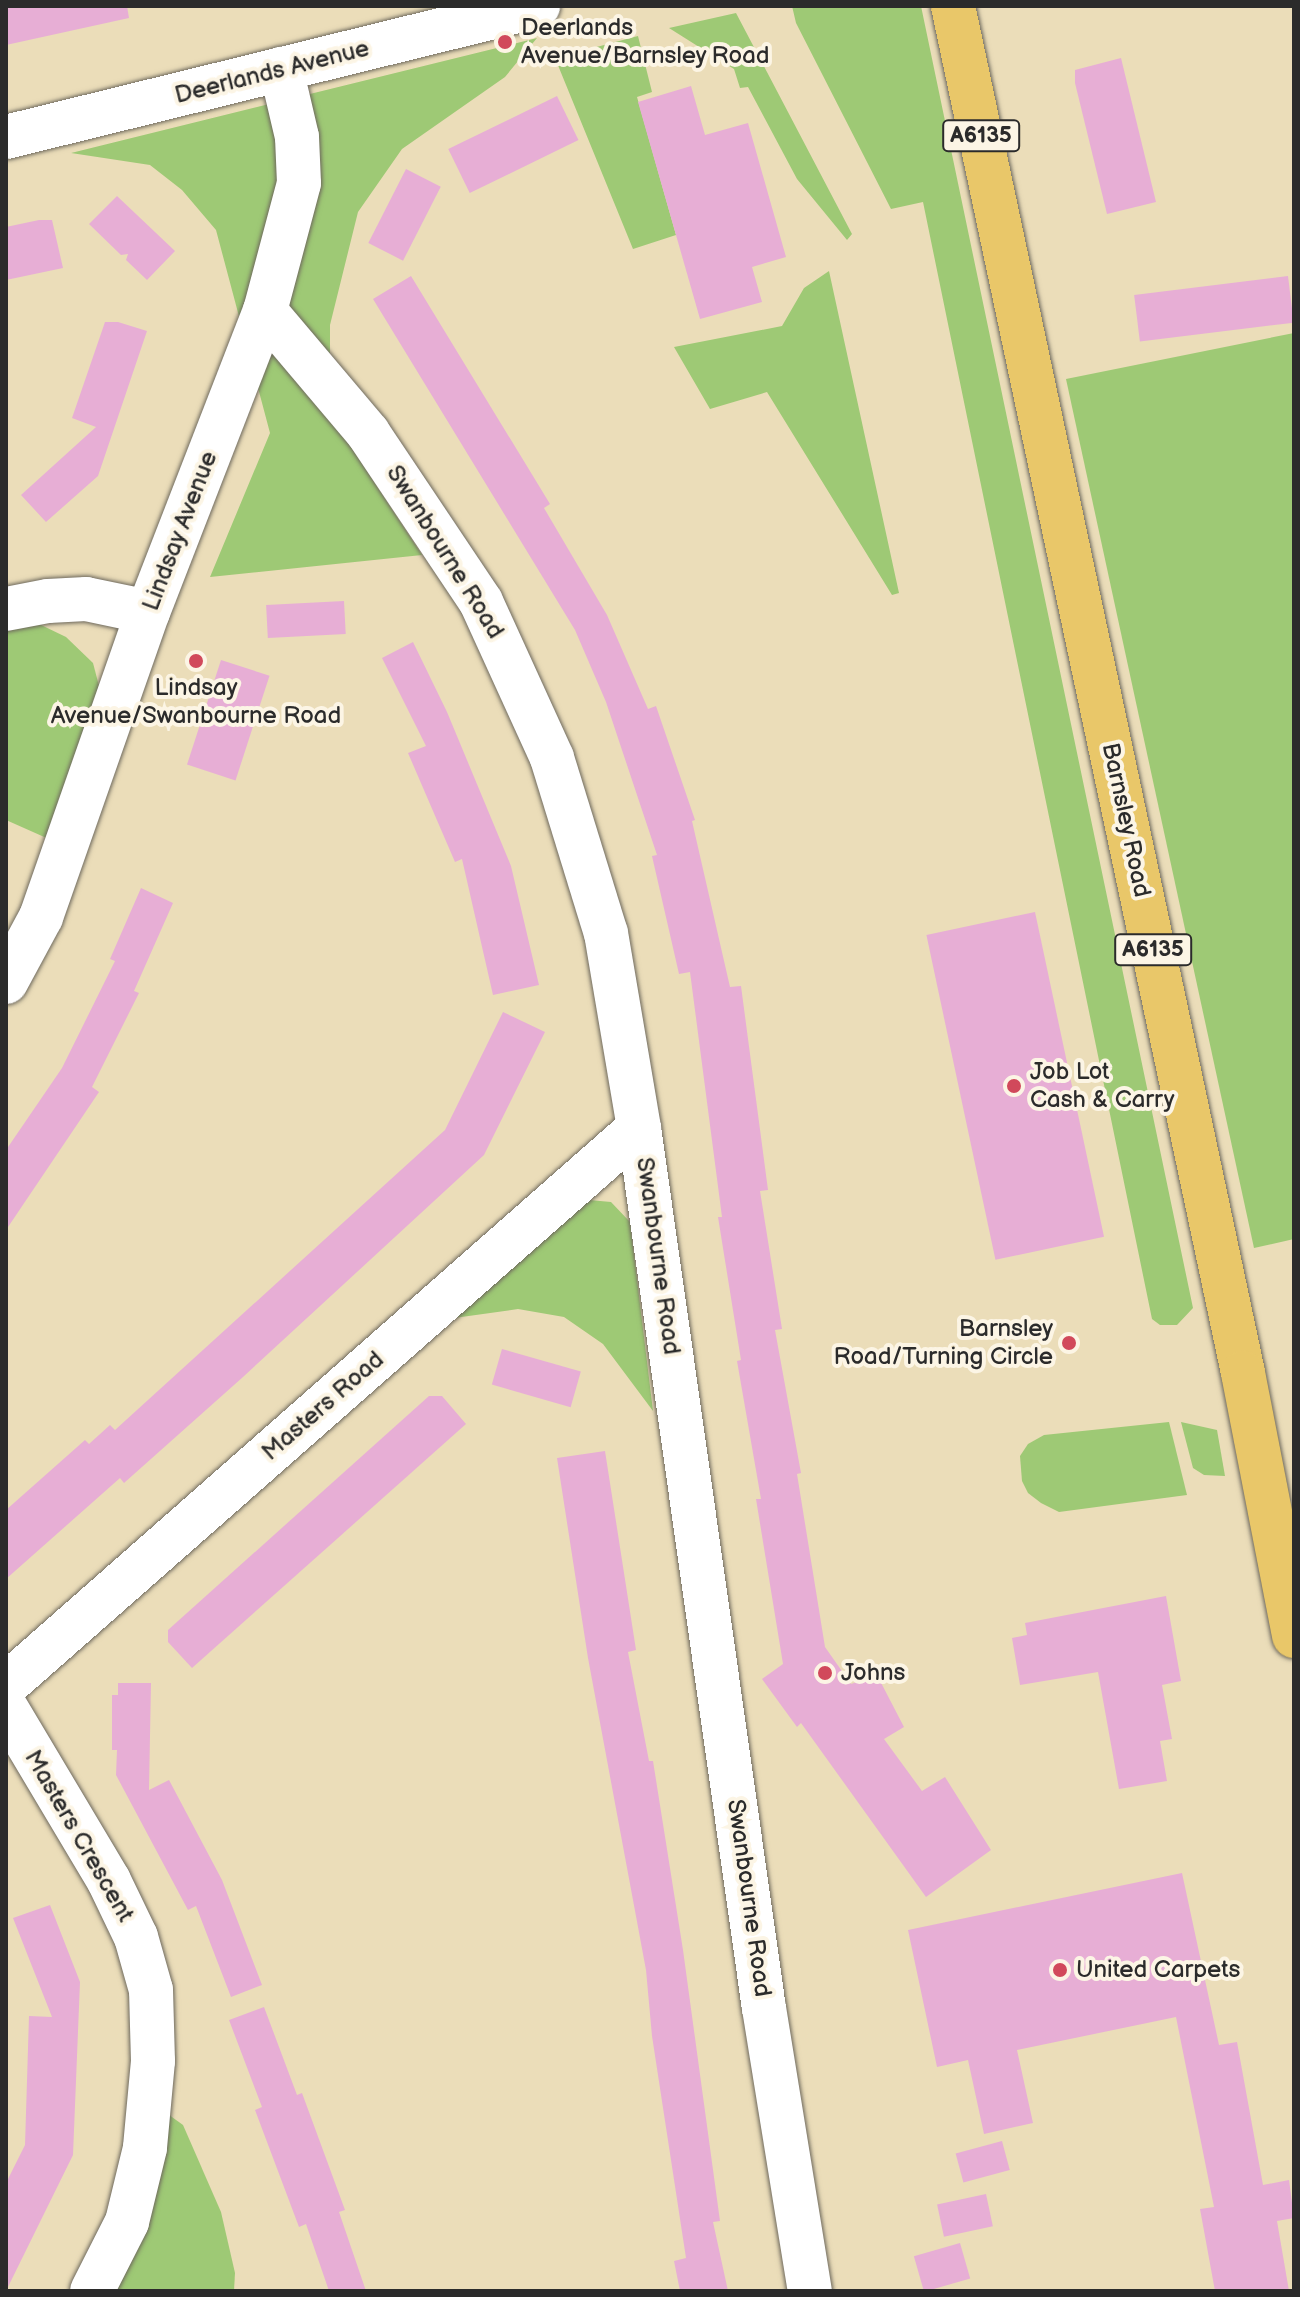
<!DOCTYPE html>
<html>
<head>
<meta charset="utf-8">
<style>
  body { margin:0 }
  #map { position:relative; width:1300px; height:2297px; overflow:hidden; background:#ebddb9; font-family:"Balsamiq Sans",sans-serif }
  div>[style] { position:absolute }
  .green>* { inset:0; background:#9ec975 }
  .building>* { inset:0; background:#e7aed5; transform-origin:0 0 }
  .roads { filter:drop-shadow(0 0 2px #6e695d) drop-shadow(0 0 2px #6e695d) }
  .minor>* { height:44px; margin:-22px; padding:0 22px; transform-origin:22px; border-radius:22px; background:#fff }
  .major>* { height:44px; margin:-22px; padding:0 22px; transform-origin:22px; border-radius:22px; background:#e9c769 }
  .dots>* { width:22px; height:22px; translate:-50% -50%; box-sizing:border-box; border:4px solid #fcf5e5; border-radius:50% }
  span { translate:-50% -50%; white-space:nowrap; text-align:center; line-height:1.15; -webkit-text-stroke:8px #fcf5e5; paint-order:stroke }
  .shield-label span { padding:2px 6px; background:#fcf5e5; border:2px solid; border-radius:6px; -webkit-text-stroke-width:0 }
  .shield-label { font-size:22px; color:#2b2b2b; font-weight:700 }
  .poi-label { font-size:24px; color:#2b2b2b }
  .left { translate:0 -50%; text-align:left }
  .right { translate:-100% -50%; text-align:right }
  .street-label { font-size:24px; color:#2b2b2b }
  .frame { position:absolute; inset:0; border:8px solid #2b2b2b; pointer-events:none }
</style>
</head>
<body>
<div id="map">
  <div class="green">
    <div style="clip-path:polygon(792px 6px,921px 6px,1193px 1308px,1177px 1325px,1160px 1325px,1152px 1319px,923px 202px,891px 209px,796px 23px)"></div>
    <div style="clip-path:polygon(736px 13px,852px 234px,847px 240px,797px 179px,748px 87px,740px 88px,734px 69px,669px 28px)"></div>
    <div style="clip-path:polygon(638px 36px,652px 92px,637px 97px,676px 235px,633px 249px,555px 58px)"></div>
    <div style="clip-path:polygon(537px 38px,505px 77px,402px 149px,358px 212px,330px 325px,330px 415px,422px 555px,210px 577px,270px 433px,216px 230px,182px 190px,150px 165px,71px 153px)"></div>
    <div style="clip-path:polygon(829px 271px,899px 593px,892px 595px,767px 392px,710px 409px,674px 347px,782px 326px,804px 288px)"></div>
    <div style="clip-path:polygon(1294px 333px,1294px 1239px,1254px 1248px,1066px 379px)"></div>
    <div style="clip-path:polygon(37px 623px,66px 637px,93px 663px,104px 705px,60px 844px,6px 820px,6px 627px)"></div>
    <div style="clip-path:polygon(589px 1200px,611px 1202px,630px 1222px,653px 1411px,603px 1344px,564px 1317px,518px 1309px,447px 1319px)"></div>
    <div style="clip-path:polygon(1169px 1422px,1187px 1495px,1059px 1512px,1041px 1503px,1028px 1493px,1022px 1481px,1020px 1456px,1028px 1444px,1044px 1435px)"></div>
    <div style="clip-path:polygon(1181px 1422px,1217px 1430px,1225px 1476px,1204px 1475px,1193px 1468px)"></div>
    <div style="clip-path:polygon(165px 2112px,183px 2125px,221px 2212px,235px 2273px,234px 2291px,112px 2291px)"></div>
  </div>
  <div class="building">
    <div style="clip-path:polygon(6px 6px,127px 6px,129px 18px,6px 45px)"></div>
    <div style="clip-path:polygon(1121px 58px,1156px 202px,1107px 214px,1075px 83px,1075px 70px)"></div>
    <div style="clip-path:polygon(691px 86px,705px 135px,748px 123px,786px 257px,752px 267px,762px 302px,700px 319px,638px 102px)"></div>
    <div style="left:557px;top:96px;width:49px;height:121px;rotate:64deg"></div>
    <div style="left:406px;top:169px;width:39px;height:83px;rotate:27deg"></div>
    <div style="clip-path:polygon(117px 196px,175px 251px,147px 280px,126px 260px,128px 254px,121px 255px,89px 224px)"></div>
    <div style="clip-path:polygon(39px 220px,52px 220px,63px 268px,6px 280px,6px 227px)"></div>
    <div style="clip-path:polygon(411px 276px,550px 504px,544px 508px,607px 615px,648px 709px,656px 706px,695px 820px,692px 821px,730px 987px,741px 986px,768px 1190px,760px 1191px,782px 1329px,775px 1330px,801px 1473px,797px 1474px,825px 1647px,851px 1684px,877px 1675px,904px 1727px,884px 1739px,922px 1791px,945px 1777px,991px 1850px,926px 1897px,801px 1723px,797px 1727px,762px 1679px,783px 1664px,756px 1499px,761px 1499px,737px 1361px,741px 1360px,718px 1217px,722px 1217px,690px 972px,679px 974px,652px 856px,657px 855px,606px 702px,575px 630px,373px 299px)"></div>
    <div style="left:1288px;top:276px;width:47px;height:155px;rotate:83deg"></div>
    <div style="clip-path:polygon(105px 322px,118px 322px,147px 331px,98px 476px,46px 522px,21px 495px,96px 427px,72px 418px)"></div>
    <div style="left:344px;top:601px;width:33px;height:78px;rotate:87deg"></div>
    <div style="clip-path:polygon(413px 642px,447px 712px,511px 866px,539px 985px,493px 995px,462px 859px,455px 862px,408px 753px,426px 746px,382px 658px)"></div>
    <div style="left:221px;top:660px;width:51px;height:110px;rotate:18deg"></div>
    <div style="clip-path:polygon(141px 888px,173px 903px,134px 991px,139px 993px,92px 1087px,99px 1092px,6px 1230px,6px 1150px,62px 1068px,115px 961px,110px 959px)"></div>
    <div style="left:1035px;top:912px;width:332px;height:111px;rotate:78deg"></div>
    <div style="clip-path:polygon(503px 1012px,545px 1032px,484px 1155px,243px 1377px,124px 1483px,120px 1478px,6px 1579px,6px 1510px,85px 1440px,89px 1444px,110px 1425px,115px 1430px,445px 1130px)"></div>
    <div style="left:502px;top:1349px;width:82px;height:37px;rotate:16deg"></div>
    <div style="clip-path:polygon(429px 1396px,442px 1396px,466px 1424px,192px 1668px,168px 1642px,168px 1630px)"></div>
    <div style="clip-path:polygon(605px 1451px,636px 1650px,628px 1652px,649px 1761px,653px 1761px,683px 1950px,720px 2221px,713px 2222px,728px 2291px,680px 2291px,674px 2261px,686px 2258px,652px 2036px,646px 1970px,588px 1658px,557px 1458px)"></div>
    <div style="clip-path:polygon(1166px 1596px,1181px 1681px,1162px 1685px,1172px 1739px,1160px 1741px,1167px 1781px,1119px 1789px,1098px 1672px,1020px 1685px,1012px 1638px,1027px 1635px,1025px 1623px)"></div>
    <div style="clip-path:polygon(118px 1683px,151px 1683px,149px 1790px,169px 1780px,222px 1880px,262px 1985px,231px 1997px,196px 1906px,188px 1910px,116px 1775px,117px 1750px,112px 1750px,112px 1695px,118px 1695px)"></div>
    <div style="clip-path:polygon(1182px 1873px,1219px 2045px,1237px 2042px,1263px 2185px,1289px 2180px,1294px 2218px,1277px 2221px,1289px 2291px,1215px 2291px,1200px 2209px,1214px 2207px,1176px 2017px,1017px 2050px,1033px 2123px,984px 2134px,968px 2060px,937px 2067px,908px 1930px)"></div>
    <div style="clip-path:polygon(50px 1905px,80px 1982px,73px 2155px,6px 2291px,6px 2183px,25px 2145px,29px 2016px,52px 2017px,13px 1918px)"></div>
    <div style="clip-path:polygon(264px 2007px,297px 2095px,302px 2093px,345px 2210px,339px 2212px,366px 2291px,329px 2291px,306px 2224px,299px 2227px,255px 2110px,262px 2107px,229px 2020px)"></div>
    <div style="left:1002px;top:2141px;width:30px;height:48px;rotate:75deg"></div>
    <div style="left:986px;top:2194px;width:33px;height:50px;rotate:78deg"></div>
    <div style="left:960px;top:2243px;width:37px;height:48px;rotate:74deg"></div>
  </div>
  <div class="roads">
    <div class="minor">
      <div style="left:6px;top:137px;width:548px;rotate:-13.83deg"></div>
      <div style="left:265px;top:311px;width:160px;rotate:49.8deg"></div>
      <div style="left:368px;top:433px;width:203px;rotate:56.2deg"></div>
      <div style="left:481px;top:602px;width:171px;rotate:65.5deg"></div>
      <div style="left:552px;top:758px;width:183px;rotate:72.9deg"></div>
      <div style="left:606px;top:933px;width:198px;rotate:80.4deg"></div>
      <div style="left:639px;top:1128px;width:889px;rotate:81.92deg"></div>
      <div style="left:764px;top:2008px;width:287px;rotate:80.8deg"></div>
      <div style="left:6px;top:609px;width:43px;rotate:-10.8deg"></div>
      <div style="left:48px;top:601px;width:38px;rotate:-3deg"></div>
      <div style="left:86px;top:599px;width:63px;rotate:11.8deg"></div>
      <div style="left:6px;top:982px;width:74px;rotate:-61.7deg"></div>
      <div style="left:41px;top:917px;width:323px;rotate:-70.7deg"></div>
      <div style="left:148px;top:612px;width:323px;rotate:-68.8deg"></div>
      <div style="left:265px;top:311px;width:132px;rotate:-75.1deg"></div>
      <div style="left:299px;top:183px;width:46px;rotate:-92.5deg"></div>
      <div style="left:297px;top:137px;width:70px;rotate:-103.2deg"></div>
      <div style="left:6px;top:1685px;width:843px;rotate:-41.35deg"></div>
      <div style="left:6px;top:1708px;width:201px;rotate:59.2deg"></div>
      <div style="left:109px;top:1881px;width:62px;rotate:64.3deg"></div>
      <div style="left:136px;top:1937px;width:55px;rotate:74.2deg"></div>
      <div style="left:151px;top:1990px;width:71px;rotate:88.4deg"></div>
      <div style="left:153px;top:2061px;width:87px;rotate:95.3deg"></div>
      <div style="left:145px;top:2148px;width:76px;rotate:103.7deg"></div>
      <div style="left:127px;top:2222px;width:77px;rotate:116.9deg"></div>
    </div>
    <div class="major">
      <div style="left:953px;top:6px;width:1397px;rotate:78.02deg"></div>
      <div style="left:1243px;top:1373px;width:268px;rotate:79deg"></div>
    </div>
  </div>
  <div class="dots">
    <div style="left:505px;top:42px;background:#d1495b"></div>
    <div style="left:196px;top:661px;background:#d1495b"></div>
    <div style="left:1014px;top:1086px;background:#d1495b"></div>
    <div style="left:1069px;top:1343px;background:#d1495b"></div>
    <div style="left:825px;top:1673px;background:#d1495b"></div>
    <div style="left:1060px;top:1970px;background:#d1495b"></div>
  </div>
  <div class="shield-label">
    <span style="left:981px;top:136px">A6135</span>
    <span style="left:1153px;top:950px">A6135</span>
  </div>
  <div class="poi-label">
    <span class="left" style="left:521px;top:42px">Deerlands<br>Avenue/Barnsley Road</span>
    <span style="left:196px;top:702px">Lindsay<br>Avenue/Swanbourne Road</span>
    <span class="left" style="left:1030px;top:1086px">Job Lot<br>Cash &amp; Carry</span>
    <span class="right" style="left:1053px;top:1343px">Barnsley<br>Road/Turning Circle</span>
    <span class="left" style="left:841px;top:1673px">Johns</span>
    <span class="left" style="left:1076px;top:1970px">United Carpets</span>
  </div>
  <div class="street-label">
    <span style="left:272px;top:72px;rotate:-14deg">Deerlands Avenue</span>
    <span style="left:180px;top:531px;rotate:-69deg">Lindsay Avenue</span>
    <span style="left:445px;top:552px;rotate:58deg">Swanbourne Road</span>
    <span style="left:1126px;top:820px;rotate:78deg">Barnsley Road</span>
    <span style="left:658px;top:1256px;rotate:82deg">Swanbourne Road</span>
    <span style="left:323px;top:1406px;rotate:-41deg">Masters Road</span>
    <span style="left:79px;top:1836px;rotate:60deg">Masters Crescent</span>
    <span style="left:749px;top:1898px;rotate:82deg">Swanbourne Road</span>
  </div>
  <div class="frame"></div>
</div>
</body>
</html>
